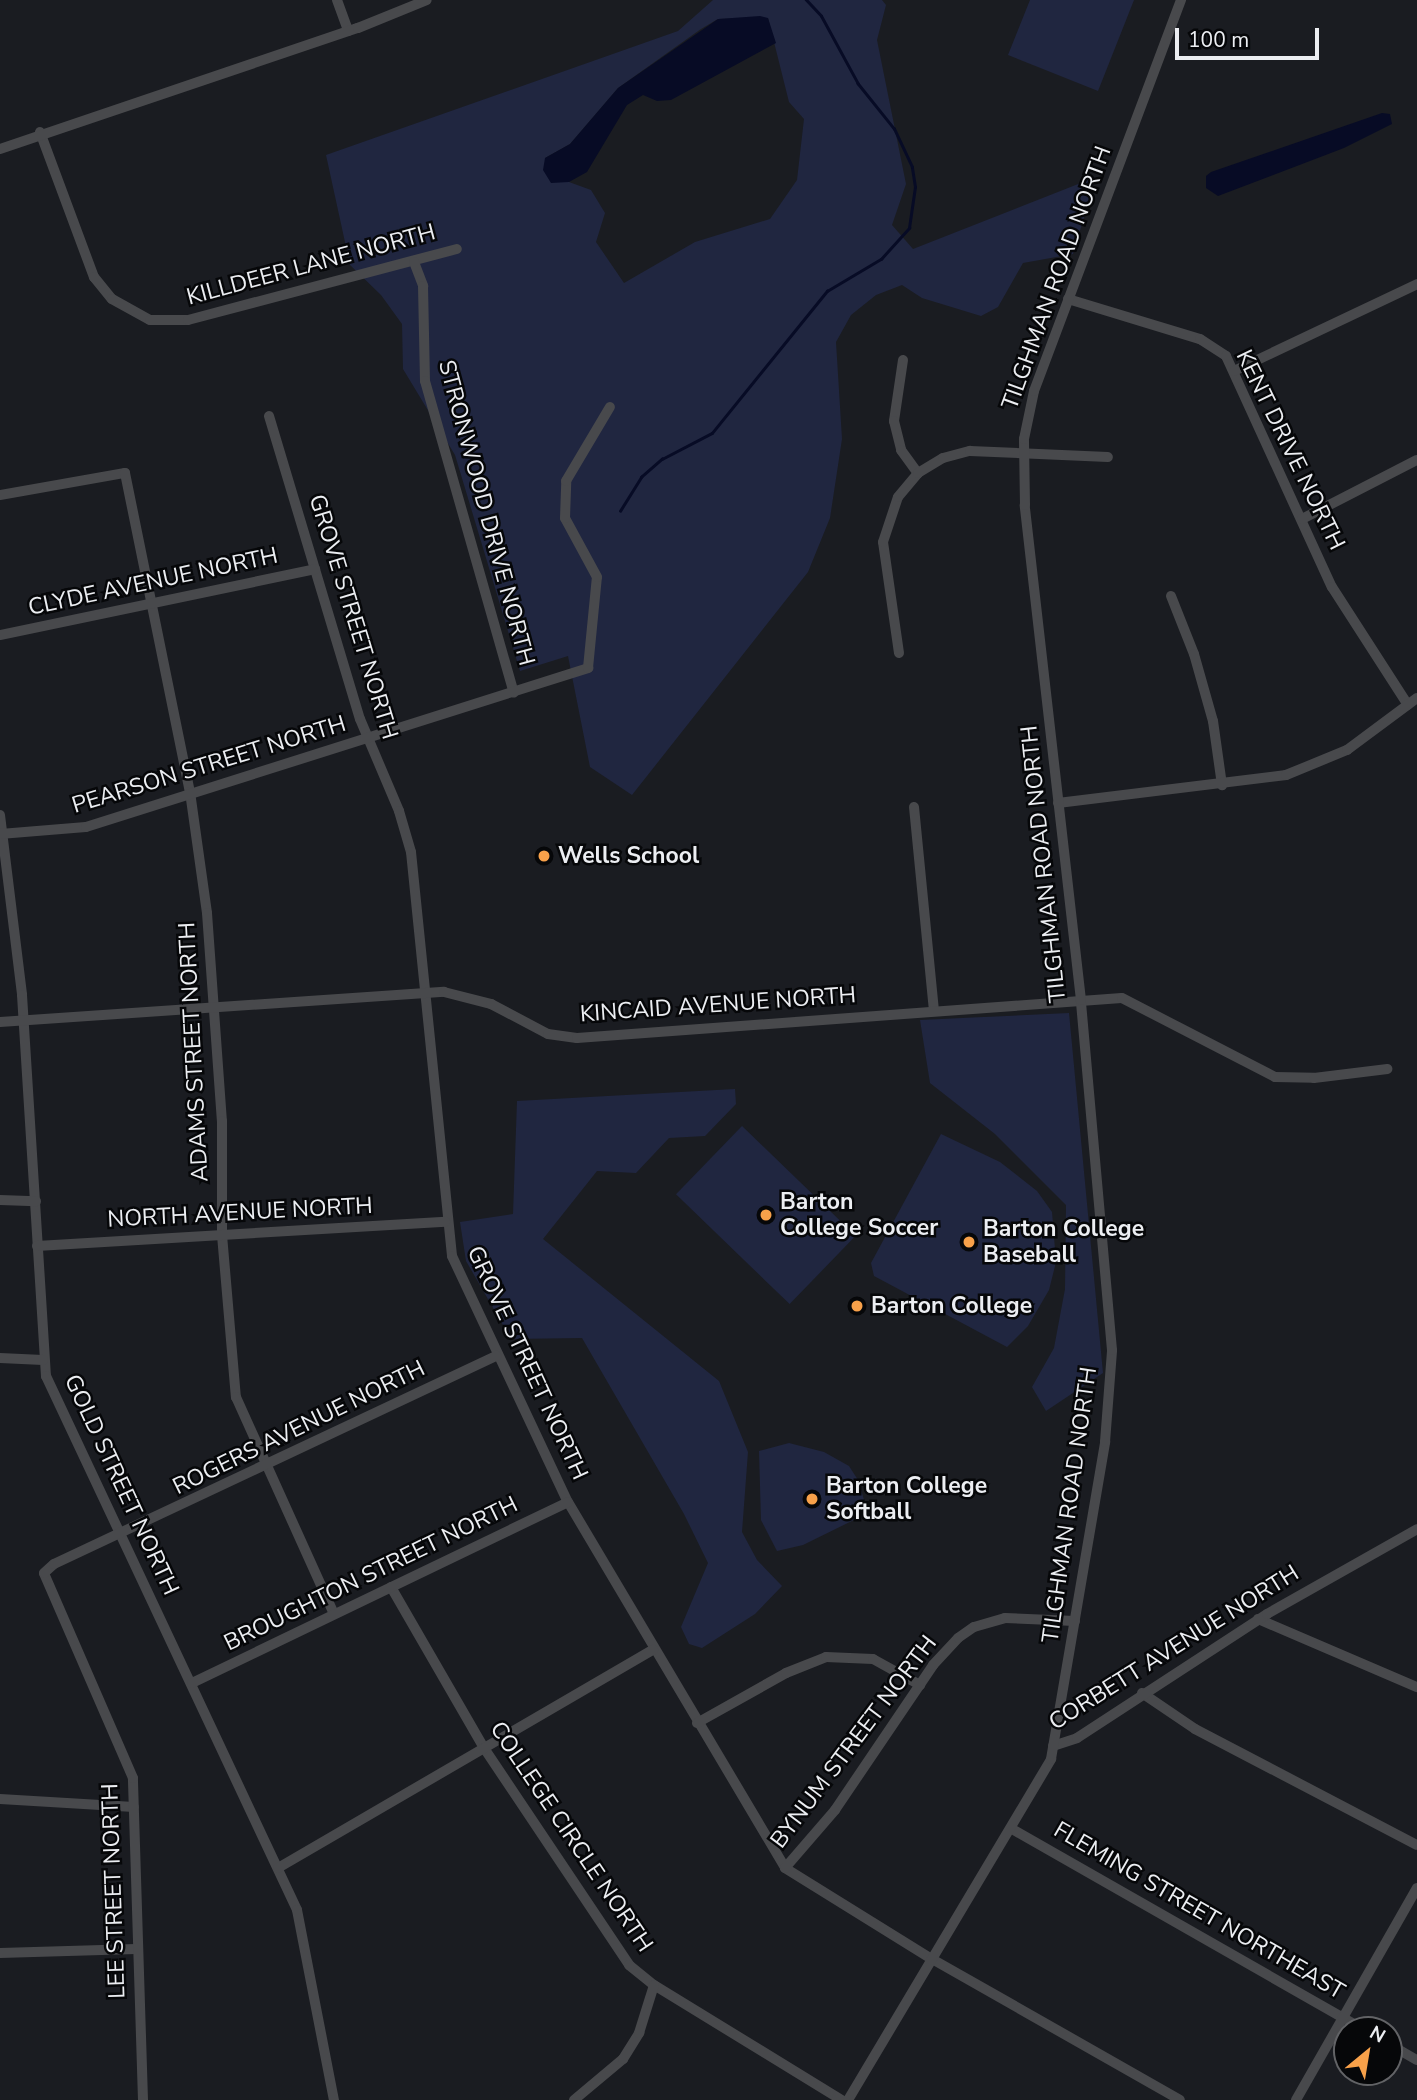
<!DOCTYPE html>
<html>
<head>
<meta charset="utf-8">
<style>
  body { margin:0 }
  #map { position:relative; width:1417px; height:2100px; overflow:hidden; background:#1a1c21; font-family:"Nunito Sans",sans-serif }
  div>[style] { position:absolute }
  .green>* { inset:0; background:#202640; transform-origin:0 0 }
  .water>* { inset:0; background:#070b25 }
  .stream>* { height:2.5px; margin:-1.25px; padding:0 1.25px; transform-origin:1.25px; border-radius:1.25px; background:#070b25 }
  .minor>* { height:10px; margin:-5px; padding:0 5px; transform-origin:5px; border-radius:5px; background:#48494c }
  .dots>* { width:19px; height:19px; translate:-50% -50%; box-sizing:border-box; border:4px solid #060709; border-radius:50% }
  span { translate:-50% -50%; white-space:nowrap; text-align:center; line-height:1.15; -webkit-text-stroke:5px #060709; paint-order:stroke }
  .street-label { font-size:23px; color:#eceef2 }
  .poi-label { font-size:23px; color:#eceef2; font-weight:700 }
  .left { translate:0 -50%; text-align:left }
  .north { position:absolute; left:1333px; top:2016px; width:70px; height:70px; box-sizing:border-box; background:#060709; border:2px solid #626366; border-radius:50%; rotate:30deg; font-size:19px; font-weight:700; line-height:28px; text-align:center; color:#eceef2 }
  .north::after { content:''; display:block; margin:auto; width:24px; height:32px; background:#f8a14a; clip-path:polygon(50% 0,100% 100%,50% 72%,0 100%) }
  .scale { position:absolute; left:1175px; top:28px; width:144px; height:32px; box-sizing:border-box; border:4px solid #eceef2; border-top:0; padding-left:9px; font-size:21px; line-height:24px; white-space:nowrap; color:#eceef2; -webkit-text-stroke:5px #060709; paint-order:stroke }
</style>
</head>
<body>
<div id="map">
  <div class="green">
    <div style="clip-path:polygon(evenodd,713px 0,882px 0,886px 5px,877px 40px,906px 184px,892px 225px,913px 249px,1096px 177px,1073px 254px,1023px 263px,998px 307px,981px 316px,922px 298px,902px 285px,876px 295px,851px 315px,836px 342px,842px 439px,830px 518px,808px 572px,632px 795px,590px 767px,568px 656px,520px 671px,455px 455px,403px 369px,402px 324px,381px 295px,350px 265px,326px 155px,678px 31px,713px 0,768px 18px,789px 102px,804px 119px,797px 180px,770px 219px,695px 242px,624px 283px,596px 242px,605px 213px,591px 190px,569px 182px,545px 158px,570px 144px,618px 88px,701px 29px,718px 19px,768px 18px)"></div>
    <div style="clip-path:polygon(1030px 0,1134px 0,1098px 91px,1008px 55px)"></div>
    <div style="clip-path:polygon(1069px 1013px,1103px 1373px,1046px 1411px,1032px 1387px,1054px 1348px,1065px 1289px,1066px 1205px,995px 1134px,930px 1083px,920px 1020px)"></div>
    <div style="clip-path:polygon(735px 1089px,736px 1104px,705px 1136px,669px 1138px,636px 1173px,597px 1171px,543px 1239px,719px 1381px,748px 1452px,742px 1532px,757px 1560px,782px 1586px,755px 1614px,702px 1648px,689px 1644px,681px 1627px,708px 1563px,684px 1514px,582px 1338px,511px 1339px,466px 1261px,460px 1222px,513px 1214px,517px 1101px)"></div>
    <div style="left:742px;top:1126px;width:158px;height:95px;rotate:44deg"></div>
    <div style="clip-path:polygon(941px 1134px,1000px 1162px,1037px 1191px,1052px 1212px,1056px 1262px,1049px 1290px,1028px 1326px,1007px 1347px,874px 1276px,871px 1263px)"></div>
    <div style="clip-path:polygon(789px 1443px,824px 1452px,849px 1466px,858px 1480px,868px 1513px,803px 1545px,777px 1551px,761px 1520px,759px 1451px)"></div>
  </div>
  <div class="water">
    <div style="clip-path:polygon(760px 16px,768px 18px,776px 43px,671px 100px,657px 101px,643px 95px,627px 105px,587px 172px,569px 182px,551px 183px,543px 170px,545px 158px,570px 144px,618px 88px,718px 19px)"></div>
    <div style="clip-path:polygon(1382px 113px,1390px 114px,1392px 124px,1344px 148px,1218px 196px,1206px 188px,1206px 176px,1211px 172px)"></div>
  </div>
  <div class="stream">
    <div style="left:620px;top:511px;width:40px;rotate:-58deg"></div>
    <div style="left:641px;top:477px;width:28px;rotate:-41deg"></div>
    <div style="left:662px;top:459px;width:56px;rotate:-27.5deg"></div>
    <div style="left:712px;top:433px;width:183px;rotate:-51deg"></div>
    <div style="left:827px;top:291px;width:63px;rotate:-30.7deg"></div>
    <div style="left:881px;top:259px;width:42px;rotate:-47.9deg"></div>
    <div style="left:909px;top:228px;width:41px;rotate:-81.7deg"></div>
    <div style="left:915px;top:187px;width:20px;rotate:-99deg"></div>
    <div style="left:912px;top:167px;width:42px;rotate:-115.3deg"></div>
    <div style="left:894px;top:129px;width:58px;rotate:-128.7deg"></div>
    <div style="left:858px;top:84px;width:77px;rotate:-118.6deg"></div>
    <div style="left:821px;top:16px;width:22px;rotate:-133deg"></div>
  </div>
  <div class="minor">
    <div style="left:337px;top:0;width:33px;rotate:70deg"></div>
    <div style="left:40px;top:132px;width:155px;rotate:69.6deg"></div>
    <div style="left:94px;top:277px;width:28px;rotate:51deg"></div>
    <div style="left:112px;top:299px;width:43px;rotate:28.9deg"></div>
    <div style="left:150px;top:320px;width:38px"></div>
    <div style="left:188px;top:320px;width:278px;rotate:-14.8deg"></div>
    <div style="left:0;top:149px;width:378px;rotate:-18.7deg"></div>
    <div style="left:358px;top:28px;width:74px;rotate:-22.1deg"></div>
    <div style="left:414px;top:262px;width:26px;rotate:69deg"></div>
    <div style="left:423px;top:286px;width:95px;rotate:88.8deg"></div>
    <div style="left:425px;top:381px;width:324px;rotate:74.1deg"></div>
    <div style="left:1068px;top:299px;width:138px;rotate:16.9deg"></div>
    <div style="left:1200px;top:339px;width:31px;rotate:33deg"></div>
    <div style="left:1226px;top:356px;width:254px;rotate:65.4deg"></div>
    <div style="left:1332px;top:587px;width:140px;rotate:57.2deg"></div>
    <div style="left:903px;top:360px;width:62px;rotate:98.4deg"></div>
    <div style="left:894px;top:421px;width:30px;rotate:76deg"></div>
    <div style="left:901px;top:450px;width:29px;rotate:54deg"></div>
    <div style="left:1234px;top:371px;width:203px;rotate:-25.4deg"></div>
    <div style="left:269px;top:416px;width:316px;rotate:73.3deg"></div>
    <div style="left:360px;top:719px;width:100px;rotate:67deg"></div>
    <div style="left:399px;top:811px;width:43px;rotate:73.7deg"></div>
    <div style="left:411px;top:852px;width:406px;rotate:84.2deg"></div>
    <div style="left:452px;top:1256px;width:272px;rotate:64.8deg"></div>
    <div style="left:568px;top:1502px;width:425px;rotate:59.3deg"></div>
    <div style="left:785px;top:1868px;width:173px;rotate:31.8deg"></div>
    <div style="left:932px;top:1959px;width:285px;rotate:29.6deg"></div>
    <div style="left:0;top:495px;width:127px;rotate:-10deg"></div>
    <div style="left:125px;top:473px;width:326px;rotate:78.5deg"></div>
    <div style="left:190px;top:792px;width:122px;rotate:82deg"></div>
    <div style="left:207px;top:913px;width:209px;rotate:85.9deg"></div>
    <div style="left:222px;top:1121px;width:114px;rotate:90deg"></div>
    <div style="left:222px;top:1235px;width:163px;rotate:85.1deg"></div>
    <div style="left:236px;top:1397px;width:238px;rotate:65.7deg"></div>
    <div style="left:1302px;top:519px;width:129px;rotate:-27.2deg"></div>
    <div style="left:1171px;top:596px;width:62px;rotate:68.4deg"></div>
    <div style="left:1194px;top:654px;width:70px;rotate:74.2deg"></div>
    <div style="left:1213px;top:721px;width:65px;rotate:82deg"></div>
    <div style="left:0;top:635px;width:322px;rotate:-11.8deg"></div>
    <div style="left:899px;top:653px;width:112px;rotate:-98.2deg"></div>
    <div style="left:883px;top:542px;width:47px;rotate:-71.6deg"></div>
    <div style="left:898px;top:497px;width:31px;rotate:-50deg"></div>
    <div style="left:918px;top:473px;width:29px;rotate:-31deg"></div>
    <div style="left:943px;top:458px;width:28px;rotate:-15deg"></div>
    <div style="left:970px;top:451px;width:138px;rotate:2.5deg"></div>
    <div style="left:1058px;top:803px;width:230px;rotate:-7deg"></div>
    <div style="left:1286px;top:775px;width:66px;rotate:-22.3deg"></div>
    <div style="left:1347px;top:750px;width:87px;rotate:-36.6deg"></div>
    <div style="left:914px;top:807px;width:205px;rotate:84.4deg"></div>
    <div style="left:0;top:815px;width:181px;rotate:83deg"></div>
    <div style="left:22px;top:995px;width:382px;rotate:86.4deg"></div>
    <div style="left:46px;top:1376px;width:590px;rotate:64.82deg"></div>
    <div style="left:297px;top:1910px;width:194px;rotate:79deg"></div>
    <div style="left:0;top:834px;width:86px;rotate:-4.7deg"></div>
    <div style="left:86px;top:827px;width:527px;rotate:-17.57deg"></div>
    <div style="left:588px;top:668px;width:91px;rotate:-84.4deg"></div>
    <div style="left:597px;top:577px;width:67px;rotate:-118.5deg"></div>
    <div style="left:565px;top:518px;width:37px;rotate:-88deg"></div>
    <div style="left:566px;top:481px;width:86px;rotate:-59.3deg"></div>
    <div style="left:0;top:1022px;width:445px;rotate:-3.9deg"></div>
    <div style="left:444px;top:992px;width:49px;rotate:14.3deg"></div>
    <div style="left:491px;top:1004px;width:64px;rotate:27.8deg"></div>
    <div style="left:548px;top:1034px;width:29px;rotate:8deg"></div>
    <div style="left:577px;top:1038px;width:546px;rotate:-4.2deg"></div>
    <div style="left:1122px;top:998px;width:172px;rotate:27.3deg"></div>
    <div style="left:1275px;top:1077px;width:39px;rotate:1deg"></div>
    <div style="left:1314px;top:1078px;width:74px;rotate:-7deg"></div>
    <div style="left:0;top:1200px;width:36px;rotate:2deg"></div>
    <div style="left:37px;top:1246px;width:409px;rotate:-3.4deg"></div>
    <div style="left:0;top:1358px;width:43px;rotate:2.7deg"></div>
    <div style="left:391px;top:1587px;width:186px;rotate:60deg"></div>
    <div style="left:484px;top:1748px;width:261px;rotate:56.2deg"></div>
    <div style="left:629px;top:1965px;width:32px;rotate:39deg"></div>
    <div style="left:654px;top:1985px;width:220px;rotate:31.5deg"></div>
    <div style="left:1258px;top:1619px;width:173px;rotate:23.2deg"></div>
    <div style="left:192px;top:1683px;width:417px;rotate:-25.7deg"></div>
    <div style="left:1142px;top:1693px;width:64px;rotate:34.2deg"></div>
    <div style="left:1195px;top:1729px;width:250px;rotate:27.6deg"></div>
    <div style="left:697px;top:1723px;width:102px;rotate:-29.3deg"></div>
    <div style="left:786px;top:1673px;width:43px;rotate:-21.8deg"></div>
    <div style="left:826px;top:1657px;width:47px;rotate:2.4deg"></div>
    <div style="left:873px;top:1659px;width:54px;rotate:29deg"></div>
    <div style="left:1053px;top:1746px;width:25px;rotate:-18deg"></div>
    <div style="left:1077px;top:1738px;width:227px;rotate:-33.1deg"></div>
    <div style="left:1267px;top:1614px;width:172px;rotate:-29.5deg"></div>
    <div style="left:0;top:1799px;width:134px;rotate:3.4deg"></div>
    <div style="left:1012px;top:1829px;width:406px;rotate:29.7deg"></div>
    <div style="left:278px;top:1868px;width:434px;rotate:-30.2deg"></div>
    <div style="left:785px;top:1868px;width:77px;rotate:-49.2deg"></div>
    <div style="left:835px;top:1810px;width:175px;rotate:-55.9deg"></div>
    <div style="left:933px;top:1665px;width:37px;rotate:-47deg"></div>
    <div style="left:958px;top:1638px;width:19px;rotate:-35deg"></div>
    <div style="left:974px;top:1627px;width:32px;rotate:-16deg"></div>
    <div style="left:1005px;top:1618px;width:70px;rotate:2.5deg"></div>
    <div style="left:0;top:1953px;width:136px;rotate:-1.7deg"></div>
    <div style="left:1389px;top:2044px;width:32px;rotate:30deg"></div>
    <div style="left:143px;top:2100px;width:322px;rotate:-91.8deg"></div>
    <div style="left:133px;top:1778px;width:223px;rotate:-113.5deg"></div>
    <div style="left:44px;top:1573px;width:13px;rotate:-42deg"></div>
    <div style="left:54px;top:1564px;width:489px;rotate:-25.2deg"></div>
    <div style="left:574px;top:2100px;width:64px;rotate:-39.9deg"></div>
    <div style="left:623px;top:2059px;width:31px;rotate:-58deg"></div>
    <div style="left:639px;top:2033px;width:50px;rotate:-72.6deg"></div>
    <div style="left:848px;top:2100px;width:397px;rotate:-59.2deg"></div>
    <div style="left:1051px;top:1759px;width:322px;rotate:-80.3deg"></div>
    <div style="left:1105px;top:1442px;width:92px;rotate:-85.6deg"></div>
    <div style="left:1112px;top:1350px;width:351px;rotate:-95.1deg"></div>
    <div style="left:1081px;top:1000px;width:498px;rotate:-96.5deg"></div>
    <div style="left:1025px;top:505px;width:66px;rotate:-90.9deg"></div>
    <div style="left:1024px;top:439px;width:49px;rotate:-78.2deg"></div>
    <div style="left:1034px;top:391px;width:418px;rotate:-69.4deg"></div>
    <div style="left:1296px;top:2100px;width:244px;rotate:-60.3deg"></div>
  </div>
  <div class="dots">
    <div style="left:544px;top:856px;background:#f8a14a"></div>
    <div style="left:766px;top:1215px;background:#f8a14a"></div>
    <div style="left:969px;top:1242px;background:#f8a14a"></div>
    <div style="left:857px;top:1306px;background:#f8a14a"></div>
    <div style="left:812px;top:1499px;background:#f8a14a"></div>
  </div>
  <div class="street-label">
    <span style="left:311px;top:265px;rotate:-15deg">KILLDEER LANE NORTH</span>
    <span style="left:1057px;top:278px;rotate:-70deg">TILGHMAN ROAD NORTH</span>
    <span style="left:1290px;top:450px;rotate:64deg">KENT DRIVE NORTH</span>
    <span style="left:486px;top:513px;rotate:75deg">STRONWOOD DRIVE NORTH</span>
    <span style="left:153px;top:582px;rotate:-12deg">CLYDE AVENUE NORTH</span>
    <span style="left:353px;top:617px;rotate:73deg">GROVE STREET NORTH</span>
    <span style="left:209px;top:765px;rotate:-17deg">PEARSON STREET NORTH</span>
    <span style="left:1044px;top:864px;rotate:-96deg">TILGHMAN ROAD NORTH</span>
    <span style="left:718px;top:1005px;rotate:-4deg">KINCAID AVENUE NORTH</span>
    <span style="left:194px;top:1052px;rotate:-93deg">ADAMS STREET NORTH</span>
    <span style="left:240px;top:1213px;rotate:-3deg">NORTH AVENUE NORTH</span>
    <span style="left:527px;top:1363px;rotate:65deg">GROVE STREET NORTH</span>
    <span style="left:299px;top:1428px;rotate:-26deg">ROGERS AVENUE NORTH</span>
    <span style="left:121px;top:1485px;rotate:65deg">GOLD STREET NORTH</span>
    <span style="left:1070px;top:1505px;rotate:-82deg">TILGHMAN ROAD NORTH</span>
    <span style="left:371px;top:1574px;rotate:-26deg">BROUGHTON STREET NORTH</span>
    <span style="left:1174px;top:1648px;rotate:-32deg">CORBETT AVENUE NORTH</span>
    <span style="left:854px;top:1742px;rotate:-53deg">BYNUM STREET NORTH</span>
    <span style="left:571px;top:1837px;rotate:56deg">COLLEGE CIRCLE NORTH</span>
    <span style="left:114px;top:1891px;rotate:-92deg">LEE STREET NORTH</span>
    <span style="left:1199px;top:1911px;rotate:30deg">FLEMING STREET NORTHEAST</span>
  </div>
  <div class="poi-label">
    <span class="left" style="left:558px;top:856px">Wells School</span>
    <span class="left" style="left:780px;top:1215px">Barton<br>College Soccer</span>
    <span class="left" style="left:983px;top:1242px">Barton College<br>Baseball</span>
    <span class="left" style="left:871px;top:1306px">Barton College</span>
    <span class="left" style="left:826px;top:1499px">Barton College<br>Softball</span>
  </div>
  <div class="north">N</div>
  <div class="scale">100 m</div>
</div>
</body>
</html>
